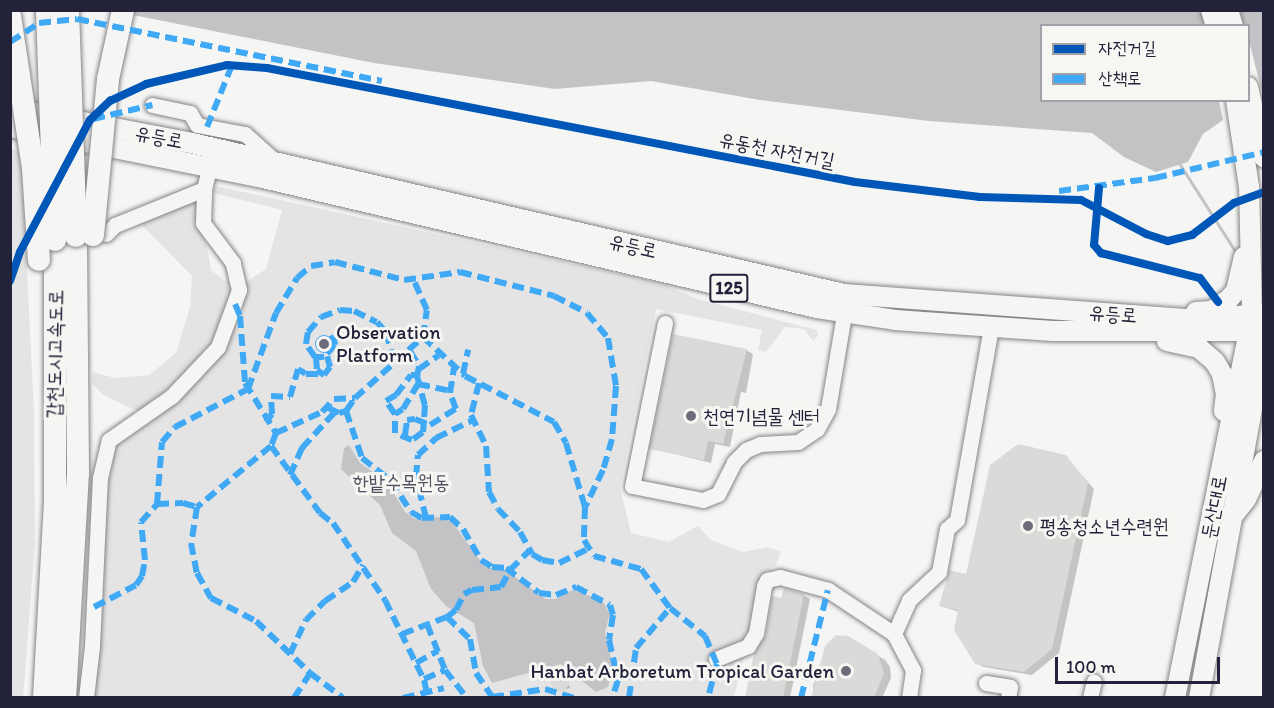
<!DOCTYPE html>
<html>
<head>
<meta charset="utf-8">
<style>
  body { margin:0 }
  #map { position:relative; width:1274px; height:708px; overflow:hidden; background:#f5f5f3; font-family:Itim,"Poor Story",sans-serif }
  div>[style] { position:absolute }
  .green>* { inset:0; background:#e4e4e4 }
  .water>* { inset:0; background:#c3c3c6 }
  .pier>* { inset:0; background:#f5f5f3 }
  .shadow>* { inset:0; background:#0003 }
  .stream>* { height:3px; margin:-1.5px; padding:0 1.5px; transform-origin:1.5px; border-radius:1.5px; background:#c3c3c6 }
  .building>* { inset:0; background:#dadad9 }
  .round { border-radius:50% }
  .roads { filter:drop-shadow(0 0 2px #858589) drop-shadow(0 0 2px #858589) }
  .minor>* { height:15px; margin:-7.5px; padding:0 7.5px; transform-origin:7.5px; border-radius:7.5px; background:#f5f5f3 }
  .major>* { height:20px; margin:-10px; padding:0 10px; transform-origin:10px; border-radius:10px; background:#f5f5f3 }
  .highway>* { height:22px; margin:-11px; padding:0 11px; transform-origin:11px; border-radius:11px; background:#f5f5f3 }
  .bridges { filter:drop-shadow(0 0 2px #858589) drop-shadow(0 0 2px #858589) }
  .highway-bridge>* { height:22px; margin:-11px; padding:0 11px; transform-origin:11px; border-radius:11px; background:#f5f5f3 }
  .quiet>* { height:6px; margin-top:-3px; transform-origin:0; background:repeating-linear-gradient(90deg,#3fa9f5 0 12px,transparent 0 18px) }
  .quiet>.ring { margin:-3px; padding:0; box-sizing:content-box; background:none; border:6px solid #3fa9f5; border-radius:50% }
  .cycleway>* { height:8px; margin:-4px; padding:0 4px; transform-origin:4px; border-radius:4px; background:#0057b8 }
  .dots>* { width:16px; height:16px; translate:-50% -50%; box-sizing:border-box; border:3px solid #f6f6f2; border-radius:50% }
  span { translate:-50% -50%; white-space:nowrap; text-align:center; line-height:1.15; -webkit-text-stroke:6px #f6f6f2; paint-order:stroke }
  .shield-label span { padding:2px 4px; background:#f6f6f2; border:2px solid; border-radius:4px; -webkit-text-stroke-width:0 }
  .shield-label { font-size:18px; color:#22223b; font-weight:700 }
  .street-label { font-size:20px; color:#22223b }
  .poi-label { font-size:20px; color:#22223b }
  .left { translate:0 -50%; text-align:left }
  .right { translate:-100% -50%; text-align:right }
  .park-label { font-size:20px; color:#4f4f62 }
  .frame { position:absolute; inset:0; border:12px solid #22223b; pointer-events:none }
  .legend { position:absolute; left:1040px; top:24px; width:210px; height:78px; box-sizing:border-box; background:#f6f6f2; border:2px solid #a1a1a9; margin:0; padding:8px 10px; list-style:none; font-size:18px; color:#22223b }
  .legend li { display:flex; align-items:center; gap:12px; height:30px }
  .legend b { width:30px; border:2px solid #a1a1a9 }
  .scale { position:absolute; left:1055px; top:657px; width:165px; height:27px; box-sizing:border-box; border:3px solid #22223b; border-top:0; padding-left:8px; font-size:18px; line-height:21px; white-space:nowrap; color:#22223b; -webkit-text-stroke:4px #f6f6f2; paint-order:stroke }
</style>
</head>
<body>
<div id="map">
  <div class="green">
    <div style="clip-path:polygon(10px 149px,21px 151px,34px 411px,35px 544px,23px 698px,10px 697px)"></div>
    <div style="clip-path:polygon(216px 186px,660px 283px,698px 299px,817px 330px,818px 336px,813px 341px,804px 329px,785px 327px,766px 352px,758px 350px,762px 330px,656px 309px,620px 487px,631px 533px,668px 542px,698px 526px,711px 540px,743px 552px,768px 547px,781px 552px,776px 565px,764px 573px,734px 697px,91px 698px,110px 445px,171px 403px,235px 315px,236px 332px,243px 312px,243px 284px,266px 269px,282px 210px,213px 193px)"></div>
    <div style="clip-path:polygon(199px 195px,198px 225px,207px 246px,211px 270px,225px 281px,233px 280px,234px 296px,213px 345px,144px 412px,130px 408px,102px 394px,92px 383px,93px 372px,115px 378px,149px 375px,176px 353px,190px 307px,192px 276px,139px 222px)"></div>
  </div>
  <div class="water">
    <div style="clip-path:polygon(evenodd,113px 11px,1263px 11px,1263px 92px,1203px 134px,1188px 162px,1156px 172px,1124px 157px,1092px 133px,929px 121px,760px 100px,651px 81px,555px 89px,374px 63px,113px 11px,1042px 26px,1248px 26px,1248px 100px,1042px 100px,1042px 26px)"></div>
    <div style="clip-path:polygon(349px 445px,360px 463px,387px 482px,405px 512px,415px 519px,439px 517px,452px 522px,485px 567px,507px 571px,546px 599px,556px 599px,572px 590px,602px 600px,610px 614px,605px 632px,613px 666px,608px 687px,596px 692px,561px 664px,492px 683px,483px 666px,474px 623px,446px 606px,431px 589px,416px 551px,392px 533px,380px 505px,341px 469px,344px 448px)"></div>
  </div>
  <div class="pier">
    <div style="clip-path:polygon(1249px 41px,1263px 96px,1224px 124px,1219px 101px,1248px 100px)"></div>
  </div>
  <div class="shadow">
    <div style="clip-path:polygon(746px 350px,753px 354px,746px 393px,741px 392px,730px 447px,715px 444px,711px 463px,651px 448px)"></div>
    <div style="clip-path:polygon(1065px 456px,1094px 489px,1059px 653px,1032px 675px,984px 667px,976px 663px,959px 612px,941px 606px)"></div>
    <div style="clip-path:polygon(803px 595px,810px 599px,790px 698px,747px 698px,782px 599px)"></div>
    <div style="clip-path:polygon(848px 637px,885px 660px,890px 667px,891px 678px,882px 698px,814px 698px,813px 686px,826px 647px)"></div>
    <div style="clip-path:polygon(565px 676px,570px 688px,560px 690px,554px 678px)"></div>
  </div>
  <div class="stream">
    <div style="left:1179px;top:163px;width:108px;rotate:57.5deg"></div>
  </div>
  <div class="building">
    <div style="clip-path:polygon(673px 334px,747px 349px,723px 444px,708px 441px,704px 460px,649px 449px)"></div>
    <div style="clip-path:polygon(1018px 444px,1066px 455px,1088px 483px,1052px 649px,1024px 672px,975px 664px,954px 630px,958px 610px,939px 606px,949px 570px,966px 574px,990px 465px)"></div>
    <div style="clip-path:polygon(784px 588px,804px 594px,783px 698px,745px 698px,754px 653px,766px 635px,772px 596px,781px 598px)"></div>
    <div style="clip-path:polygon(836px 635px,848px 636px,878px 654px,884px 673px,874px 698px,811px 698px,825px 646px)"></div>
    <div class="round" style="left:551px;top:673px;width:18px;height:18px"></div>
  </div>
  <div class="roads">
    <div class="minor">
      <div style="left:152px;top:105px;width:39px;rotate:12deg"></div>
      <div style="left:190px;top:113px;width:14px;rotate:60deg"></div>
      <div style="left:197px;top:125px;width:49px;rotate:10.6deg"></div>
      <div style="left:245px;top:134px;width:40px;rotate:42deg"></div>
      <div style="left:106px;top:234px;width:13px;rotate:-45deg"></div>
      <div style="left:115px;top:225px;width:96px;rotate:-22deg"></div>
      <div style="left:665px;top:323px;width:166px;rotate:101.4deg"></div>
      <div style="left:632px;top:486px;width:72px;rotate:11.2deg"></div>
      <div style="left:703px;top:500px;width:16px;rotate:-22deg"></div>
      <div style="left:718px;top:494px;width:36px;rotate:-63deg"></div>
      <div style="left:734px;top:462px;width:17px;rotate:-45deg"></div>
      <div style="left:746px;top:450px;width:15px;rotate:-23deg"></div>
      <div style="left:760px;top:444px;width:38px;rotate:-3deg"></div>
      <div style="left:798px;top:442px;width:23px;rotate:-34deg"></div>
      <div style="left:817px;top:429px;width:23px;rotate:-61deg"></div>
      <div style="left:828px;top:409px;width:108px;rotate:-80.4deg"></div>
      <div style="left:894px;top:634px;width:37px;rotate:-66deg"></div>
      <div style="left:909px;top:600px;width:41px;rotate:-43deg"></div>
      <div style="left:939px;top:572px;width:44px;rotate:-79.5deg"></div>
      <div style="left:947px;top:529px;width:13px;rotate:-42deg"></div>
      <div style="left:957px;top:520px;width:196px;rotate:-80deg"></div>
      <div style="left:716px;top:659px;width:35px;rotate:-22deg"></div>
      <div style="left:748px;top:646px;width:15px;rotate:-58deg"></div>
      <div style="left:756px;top:633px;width:48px;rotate:-80.3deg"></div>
      <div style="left:764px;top:586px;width:7px;rotate:-63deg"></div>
      <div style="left:767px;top:580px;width:13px;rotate:-13deg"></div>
      <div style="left:780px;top:577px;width:50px;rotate:15.2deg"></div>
      <div style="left:828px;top:590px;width:79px;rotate:33.7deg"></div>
      <div style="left:894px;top:634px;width:41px;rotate:62.2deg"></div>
      <div style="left:913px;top:670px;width:28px;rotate:98deg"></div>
      <div style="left:986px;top:683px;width:24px;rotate:9deg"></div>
      <div style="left:1010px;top:687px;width:11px;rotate:100deg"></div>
      <div style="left:86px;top:698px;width:52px;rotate:-83.4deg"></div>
      <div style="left:92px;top:646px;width:168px;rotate:-87.3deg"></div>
      <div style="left:100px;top:478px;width:39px;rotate:-77deg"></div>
      <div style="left:109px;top:440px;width:77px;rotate:-34.9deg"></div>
      <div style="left:172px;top:396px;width:67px;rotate:-46.8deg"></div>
      <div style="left:218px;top:347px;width:61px;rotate:-69.8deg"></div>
      <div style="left:239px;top:290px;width:28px;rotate:-103deg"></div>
      <div style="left:233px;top:263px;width:50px;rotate:-126.9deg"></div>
      <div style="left:203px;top:223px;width:34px;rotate:-88deg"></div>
      <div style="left:204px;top:189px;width:32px;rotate:-76deg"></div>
      <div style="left:1090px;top:698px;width:17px;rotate:-77deg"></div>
    </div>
    <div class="major">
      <div style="left:1211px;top:10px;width:17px;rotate:73deg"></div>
      <div style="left:1228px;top:10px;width:17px;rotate:73deg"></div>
      <div style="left:1248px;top:87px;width:72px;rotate:77.1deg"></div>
      <div style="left:10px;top:108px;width:185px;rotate:10.9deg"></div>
      <div style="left:192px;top:143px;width:669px;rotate:13.04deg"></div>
      <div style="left:844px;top:294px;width:359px;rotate:4.2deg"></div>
      <div style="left:1202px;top:320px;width:62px;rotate:-6.4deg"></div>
      <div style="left:10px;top:127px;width:258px;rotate:11.4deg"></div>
      <div style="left:263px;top:178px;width:569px;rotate:13.21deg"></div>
      <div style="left:817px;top:308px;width:79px;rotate:8.7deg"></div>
      <div style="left:895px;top:320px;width:158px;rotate:4deg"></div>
      <div style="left:1053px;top:331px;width:211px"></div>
      <div style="left:1196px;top:312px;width:16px;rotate:-4deg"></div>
      <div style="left:1212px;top:311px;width:21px;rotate:-35deg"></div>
      <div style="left:1229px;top:299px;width:11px;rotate:-49deg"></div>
      <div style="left:1236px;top:291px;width:35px;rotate:-77deg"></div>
      <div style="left:1167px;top:341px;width:33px;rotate:12deg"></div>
      <div style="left:1199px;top:348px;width:21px;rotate:41deg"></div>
      <div style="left:1215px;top:362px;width:14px;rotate:60deg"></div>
      <div style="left:1222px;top:374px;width:20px;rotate:79deg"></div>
      <div style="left:1226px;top:394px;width:17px;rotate:97deg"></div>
      <div style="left:1235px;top:513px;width:18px;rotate:-52deg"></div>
      <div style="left:1246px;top:499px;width:42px;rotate:-64.7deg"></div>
      <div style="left:1175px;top:698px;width:391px;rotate:-78.6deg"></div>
      <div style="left:1252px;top:315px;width:128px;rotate:-91.3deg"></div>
      <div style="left:1249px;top:187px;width:88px;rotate:-98.5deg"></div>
      <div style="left:1199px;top:698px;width:360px;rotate:-79.6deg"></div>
    </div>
    <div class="highway">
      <div style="left:44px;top:698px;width:197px;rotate:-86.8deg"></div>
      <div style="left:55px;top:501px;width:261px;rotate:-90deg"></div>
      <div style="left:65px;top:698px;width:225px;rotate:-86.7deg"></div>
      <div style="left:78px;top:473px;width:237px;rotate:-90.5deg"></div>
    </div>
  </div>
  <div class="bridges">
    <div class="highway-bridge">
      <div style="left:47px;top:10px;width:230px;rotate:88deg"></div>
      <div style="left:68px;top:10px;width:226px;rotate:88deg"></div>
      <div style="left:10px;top:16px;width:154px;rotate:81.4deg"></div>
      <div style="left:33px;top:168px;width:92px;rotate:86.3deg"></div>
      <div style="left:93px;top:235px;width:157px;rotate:-84.5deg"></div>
      <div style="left:108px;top:79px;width:71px;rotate:-77.7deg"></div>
    </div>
  </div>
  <div class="quiet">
    <div style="left:10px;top:42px;width:35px;rotate:-33deg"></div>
    <div style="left:39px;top:23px;width:38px;rotate:-6deg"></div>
    <div style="left:77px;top:19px;width:311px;rotate:11.5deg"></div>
    <div style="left:93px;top:119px;width:61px;rotate:-13.3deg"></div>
    <div style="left:207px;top:127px;width:67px;rotate:-68deg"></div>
    <div style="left:1059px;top:191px;width:97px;rotate:-7.7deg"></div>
    <div style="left:1155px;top:178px;width:112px;rotate:-13.4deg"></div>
    <div style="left:235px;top:304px;width:13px;rotate:67deg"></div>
    <div style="left:240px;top:316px;width:67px;rotate:85.7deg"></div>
    <div style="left:245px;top:383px;width:59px;rotate:58.2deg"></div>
    <div style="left:276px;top:433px;width:14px;rotate:111deg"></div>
    <div style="left:271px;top:446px;width:83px;rotate:53.8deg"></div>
    <div style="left:320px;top:513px;width:16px;rotate:38deg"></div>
    <div style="left:333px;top:523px;width:93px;rotate:56deg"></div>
    <div style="left:385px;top:600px;width:89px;rotate:64deg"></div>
    <div style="left:424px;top:680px;width:18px;rotate:77deg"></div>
    <div style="left:423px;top:337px;width:57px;rotate:42.9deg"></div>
    <div style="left:465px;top:376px;width:100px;rotate:27.3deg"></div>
    <div style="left:554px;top:422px;width:24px;rotate:60deg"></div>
    <div style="left:566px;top:443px;width:67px;rotate:73.5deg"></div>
    <div class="ring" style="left:318px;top:338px;width:6px;height:6px"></div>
    <div style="left:329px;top:340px;width:6px;rotate:-31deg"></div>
    <div style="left:334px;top:337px;width:8px;rotate:83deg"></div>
    <div style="left:335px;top:345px;width:16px;rotate:133deg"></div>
    <div style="left:324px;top:357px;width:9px;rotate:180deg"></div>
    <div style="left:315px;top:357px;width:16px;rotate:-125deg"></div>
    <div style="left:306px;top:344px;width:12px;rotate:-81deg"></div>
    <div style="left:308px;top:332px;width:20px;rotate:-49deg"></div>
    <div style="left:321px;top:317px;width:20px;rotate:-20deg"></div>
    <div style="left:340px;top:310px;width:14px;rotate:4deg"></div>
    <div style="left:354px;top:311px;width:25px;rotate:26deg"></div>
    <div style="left:377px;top:322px;width:13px;rotate:48deg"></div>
    <div style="left:386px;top:332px;width:34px;rotate:75deg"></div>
    <div style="left:410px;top:351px;width:17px;rotate:59deg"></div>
    <div style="left:419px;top:366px;width:10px;rotate:101deg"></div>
    <div style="left:417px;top:376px;width:30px;rotate:75deg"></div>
    <div style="left:425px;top:405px;width:27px;rotate:94deg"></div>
    <div style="left:423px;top:432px;width:14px;rotate:144deg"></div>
    <div style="left:412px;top:440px;width:18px;rotate:-158deg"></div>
    <div style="left:395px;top:433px;width:19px;rotate:-90deg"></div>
    <div style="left:395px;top:414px;width:16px;rotate:-125deg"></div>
    <div style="left:386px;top:401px;width:12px;rotate:-31deg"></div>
    <div style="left:396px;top:395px;width:25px;rotate:-53deg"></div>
    <div style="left:411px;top:375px;width:6px"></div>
    <div style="left:316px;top:357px;width:13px;rotate:86deg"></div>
    <div style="left:317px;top:370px;width:9px;rotate:36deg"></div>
    <div style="left:324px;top:375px;width:10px;rotate:-53deg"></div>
    <div style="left:330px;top:367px;width:11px;rotate:-105deg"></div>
    <div style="left:419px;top:369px;width:24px;rotate:-35deg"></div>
    <div style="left:463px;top:374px;width:25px;rotate:-78deg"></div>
    <div style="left:479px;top:383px;width:33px;rotate:104deg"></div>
    <div style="left:471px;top:415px;width:34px;rotate:64deg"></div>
    <div style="left:486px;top:446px;width:46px;rotate:86.3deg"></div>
    <div style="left:489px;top:492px;width:19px;rotate:62deg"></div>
    <div style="left:498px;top:509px;width:32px;rotate:46deg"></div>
    <div style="left:520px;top:532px;width:25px;rotate:61deg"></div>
    <div style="left:532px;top:554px;width:12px;rotate:31deg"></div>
    <div style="left:542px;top:560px;width:17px;rotate:10deg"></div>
    <div style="left:559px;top:563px;width:32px;rotate:-26deg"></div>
    <div style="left:328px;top:408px;width:12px;rotate:24deg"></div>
    <div style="left:339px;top:413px;width:7px;rotate:-16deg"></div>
    <div style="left:346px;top:411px;width:16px;rotate:-55deg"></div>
    <div style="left:355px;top:398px;width:91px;rotate:-41.9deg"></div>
    <div style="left:423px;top:337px;width:27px;rotate:-82deg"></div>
    <div style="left:427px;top:310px;width:34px;rotate:-114deg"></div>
    <div style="left:346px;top:411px;width:50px;rotate:71.2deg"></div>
    <div style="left:362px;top:458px;width:37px;rotate:38deg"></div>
    <div style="left:391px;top:481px;width:37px;rotate:57deg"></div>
    <div style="left:411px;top:512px;width:13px;rotate:29deg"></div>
    <div style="left:422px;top:518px;width:28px;rotate:-2deg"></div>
    <div style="left:450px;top:517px;width:18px;rotate:43deg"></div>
    <div style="left:463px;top:529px;width:36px;rotate:60deg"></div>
    <div style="left:481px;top:560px;width:13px;rotate:32deg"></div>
    <div style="left:492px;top:567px;width:14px;rotate:4deg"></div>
    <div style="left:506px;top:568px;width:41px;rotate:37.1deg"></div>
    <div style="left:539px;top:593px;width:17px;rotate:7deg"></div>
    <div style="left:556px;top:595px;width:22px;rotate:-22deg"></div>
    <div style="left:576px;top:587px;width:38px;rotate:28deg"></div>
    <div style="left:610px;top:605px;width:10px;rotate:73deg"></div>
    <div style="left:613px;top:615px;width:25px;rotate:99deg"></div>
    <div style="left:609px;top:640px;width:41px;rotate:77.3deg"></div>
    <div style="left:618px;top:680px;width:19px;rotate:108deg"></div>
    <div style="left:395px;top:414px;width:9px;rotate:-32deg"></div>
    <div style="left:403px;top:409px;width:29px;rotate:-59deg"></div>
    <div style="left:418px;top:384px;width:33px;rotate:12deg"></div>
    <div style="left:266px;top:422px;width:10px;rotate:-53deg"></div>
    <div style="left:272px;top:414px;width:18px;rotate:-93deg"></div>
    <div style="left:271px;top:396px;width:19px;rotate:3deg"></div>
    <div style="left:290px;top:397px;width:29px;rotate:-74deg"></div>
    <div style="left:298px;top:369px;width:9px;rotate:32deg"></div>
    <div style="left:306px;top:374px;width:14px"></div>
    <div style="left:276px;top:433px;width:51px;rotate:-24.5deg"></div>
    <div style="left:322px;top:412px;width:18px;rotate:-47deg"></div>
    <div style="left:334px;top:399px;width:21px;rotate:-3deg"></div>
    <div style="left:405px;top:435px;width:15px;rotate:-82deg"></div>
    <div style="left:407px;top:420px;width:8px;rotate:-7deg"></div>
    <div style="left:415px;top:419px;width:16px;rotate:22deg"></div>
    <div style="left:430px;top:425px;width:31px;rotate:-32deg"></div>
    <div style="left:456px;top:409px;width:17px;rotate:-111deg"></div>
    <div style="left:450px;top:393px;width:25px;rotate:-81deg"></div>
    <div style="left:271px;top:446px;width:96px;rotate:140.5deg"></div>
    <div style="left:197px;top:507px;width:36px;rotate:99deg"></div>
    <div style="left:191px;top:543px;width:31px;rotate:79deg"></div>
    <div style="left:197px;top:573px;width:29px;rotate:61deg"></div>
    <div style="left:211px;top:598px;width:51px;rotate:27.1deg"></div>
    <div style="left:256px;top:621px;width:75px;rotate:43.9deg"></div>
    <div style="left:310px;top:673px;width:41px;rotate:37.1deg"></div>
    <div style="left:290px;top:475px;width:30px;rotate:-66deg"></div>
    <div style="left:302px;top:448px;width:49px;rotate:-47.5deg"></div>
    <div style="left:157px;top:504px;width:26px;rotate:-2deg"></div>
    <div style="left:183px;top:503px;width:15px;rotate:16deg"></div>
    <div style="left:426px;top:518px;width:42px;rotate:-103.7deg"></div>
    <div style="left:416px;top:477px;width:22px;rotate:-85deg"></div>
    <div style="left:418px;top:455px;width:25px;rotate:-43deg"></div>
    <div style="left:436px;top:438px;width:41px;rotate:-25.9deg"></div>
    <div style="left:94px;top:607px;width:47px;rotate:-27.6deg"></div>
    <div style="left:136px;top:585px;width:11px;rotate:-56deg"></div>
    <div style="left:142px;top:576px;width:16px;rotate:-79deg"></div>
    <div style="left:145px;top:560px;width:38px;rotate:-96deg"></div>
    <div style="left:141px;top:522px;width:24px;rotate:-48deg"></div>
    <div style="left:157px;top:504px;width:62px;rotate:-85.4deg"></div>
    <div style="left:162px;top:442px;width:20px;rotate:-49deg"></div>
    <div style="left:175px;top:427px;width:82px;rotate:-27.5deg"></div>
    <div style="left:248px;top:389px;width:81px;rotate:-69.8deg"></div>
    <div style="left:276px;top:313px;width:41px;rotate:-59deg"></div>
    <div style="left:297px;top:278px;width:18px;rotate:-41deg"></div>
    <div style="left:311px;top:266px;width:24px;rotate:-9deg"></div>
    <div style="left:335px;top:262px;width:71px;rotate:14.6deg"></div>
    <div style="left:404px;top:280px;width:57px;rotate:-8.1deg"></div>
    <div style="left:460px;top:272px;width:97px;rotate:14.3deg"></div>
    <div style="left:554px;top:296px;width:37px;rotate:27deg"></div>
    <div style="left:587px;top:313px;width:33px;rotate:50deg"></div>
    <div style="left:608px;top:338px;width:49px;rotate:80.5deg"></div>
    <div style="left:616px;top:386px;width:53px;rotate:94.3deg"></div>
    <div style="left:612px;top:439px;width:32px;rotate:106deg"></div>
    <div style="left:603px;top:470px;width:41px;rotate:115.9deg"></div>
    <div style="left:585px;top:507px;width:33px;rotate:92deg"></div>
    <div style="left:584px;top:540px;width:19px;rotate:58deg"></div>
    <div style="left:594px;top:556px;width:49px;rotate:15.5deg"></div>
    <div style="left:641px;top:569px;width:49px;rotate:53.4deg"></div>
    <div style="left:670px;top:608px;width:45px;rotate:38.7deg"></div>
    <div style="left:705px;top:636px;width:30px;rotate:67deg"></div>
    <div style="left:717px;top:664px;width:35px;rotate:105deg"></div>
    <div style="left:447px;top:617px;width:32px;rotate:44deg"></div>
    <div style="left:470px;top:639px;width:35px;rotate:80deg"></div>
    <div style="left:476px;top:673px;width:29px;rotate:56deg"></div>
    <div style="left:492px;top:697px;width:54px;rotate:-8.6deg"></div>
    <div style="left:545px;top:689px;width:31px;rotate:17deg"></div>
    <div style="left:427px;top:624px;width:49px;rotate:68.6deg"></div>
    <div style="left:445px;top:670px;width:36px;rotate:52deg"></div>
    <div style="left:402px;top:634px;width:48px;rotate:-20.7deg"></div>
    <div style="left:447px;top:617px;width:11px;rotate:-38deg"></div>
    <div style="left:456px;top:610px;width:18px;rotate:-63deg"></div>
    <div style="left:464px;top:594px;width:9px;rotate:-27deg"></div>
    <div style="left:472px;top:590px;width:29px;rotate:-6deg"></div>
    <div style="left:501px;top:587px;width:19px;rotate:-62deg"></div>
    <div style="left:510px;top:570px;width:27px;rotate:-45deg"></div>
    <div style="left:290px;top:654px;width:38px;rotate:-65deg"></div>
    <div style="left:306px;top:620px;width:27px;rotate:-45deg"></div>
    <div style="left:325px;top:601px;width:34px;rotate:-34deg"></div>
    <div style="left:353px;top:582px;width:20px;rotate:-60deg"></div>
    <div style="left:416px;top:663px;width:25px;rotate:-29deg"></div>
    <div style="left:424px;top:679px;width:23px;rotate:-23deg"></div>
    <div style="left:294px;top:698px;width:30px;rotate:-57deg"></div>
    <div style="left:403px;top:698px;width:42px;rotate:-13.7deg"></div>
    <div style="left:629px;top:698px;width:50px;rotate:-82deg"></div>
    <div style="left:636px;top:648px;width:52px;rotate:-49.6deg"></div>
    <div style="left:801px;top:698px;width:111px;rotate:-76deg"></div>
  </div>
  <div class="cycleway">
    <div style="left:1099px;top:188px;width:57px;rotate:95deg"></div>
    <div style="left:1094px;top:245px;width:11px;rotate:49deg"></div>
    <div style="left:1101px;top:253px;width:102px;rotate:14.2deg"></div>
    <div style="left:1200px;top:278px;width:30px;rotate:53deg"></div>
    <div style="left:10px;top:281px;width:31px;rotate:-71deg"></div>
    <div style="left:20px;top:252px;width:149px;rotate:-62.1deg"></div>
    <div style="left:90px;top:120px;width:28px;rotate:-44deg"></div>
    <div style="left:110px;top:101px;width:40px;rotate:-25deg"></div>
    <div style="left:146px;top:84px;width:83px;rotate:-13.2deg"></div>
    <div style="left:227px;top:65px;width:40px;rotate:4.3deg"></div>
    <div style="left:267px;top:68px;width:599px;rotate:10.97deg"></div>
    <div style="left:855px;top:182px;width:126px;rotate:6.8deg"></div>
    <div style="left:980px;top:197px;width:101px;rotate:1.7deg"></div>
    <div style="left:1081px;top:200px;width:73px;rotate:27.6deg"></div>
    <div style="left:1146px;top:234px;width:23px;rotate:18deg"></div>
    <div style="left:1168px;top:241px;width:25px;rotate:-14deg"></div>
    <div style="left:1192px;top:235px;width:53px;rotate:-37.3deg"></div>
    <div style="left:1234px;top:203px;width:32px;rotate:-20deg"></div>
  </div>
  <div class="dots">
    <div style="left:324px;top:344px;background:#6c6c7b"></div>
    <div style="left:691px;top:416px;background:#6c6c7b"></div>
    <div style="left:1028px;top:526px;background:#6c6c7b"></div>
    <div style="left:846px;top:671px;background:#6c6c7b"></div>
  </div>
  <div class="shield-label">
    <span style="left:729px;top:288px">125</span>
  </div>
  <div class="street-label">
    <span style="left:159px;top:137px;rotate:11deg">유등로</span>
    <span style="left:777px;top:150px;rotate:11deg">유동천 자전거길</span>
    <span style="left:633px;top:246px;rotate:13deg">유등로</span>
    <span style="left:1113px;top:314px;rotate:4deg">유등로</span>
    <span style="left:55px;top:354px;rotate:-89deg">갑천도시고속도로</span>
    <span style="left:1214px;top:507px;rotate:-79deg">둔산대로</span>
  </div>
  <div class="poi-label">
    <span class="left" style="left:336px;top:344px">Observation<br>Platform</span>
    <span class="left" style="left:703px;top:416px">천연기념물 센터</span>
    <span class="left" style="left:1040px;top:526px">평송청소년수련원</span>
    <span class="right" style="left:834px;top:671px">Hanbat Arboretum Tropical Garden</span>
  </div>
  <div class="park-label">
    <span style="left:401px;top:482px">한밭수목원동</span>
  </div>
  <div class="frame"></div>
  <ul class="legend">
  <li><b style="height:8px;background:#0057b8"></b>자전거길</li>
  <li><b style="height:8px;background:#3fa9f5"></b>산책로</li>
  </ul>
  <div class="scale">100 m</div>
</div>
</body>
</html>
